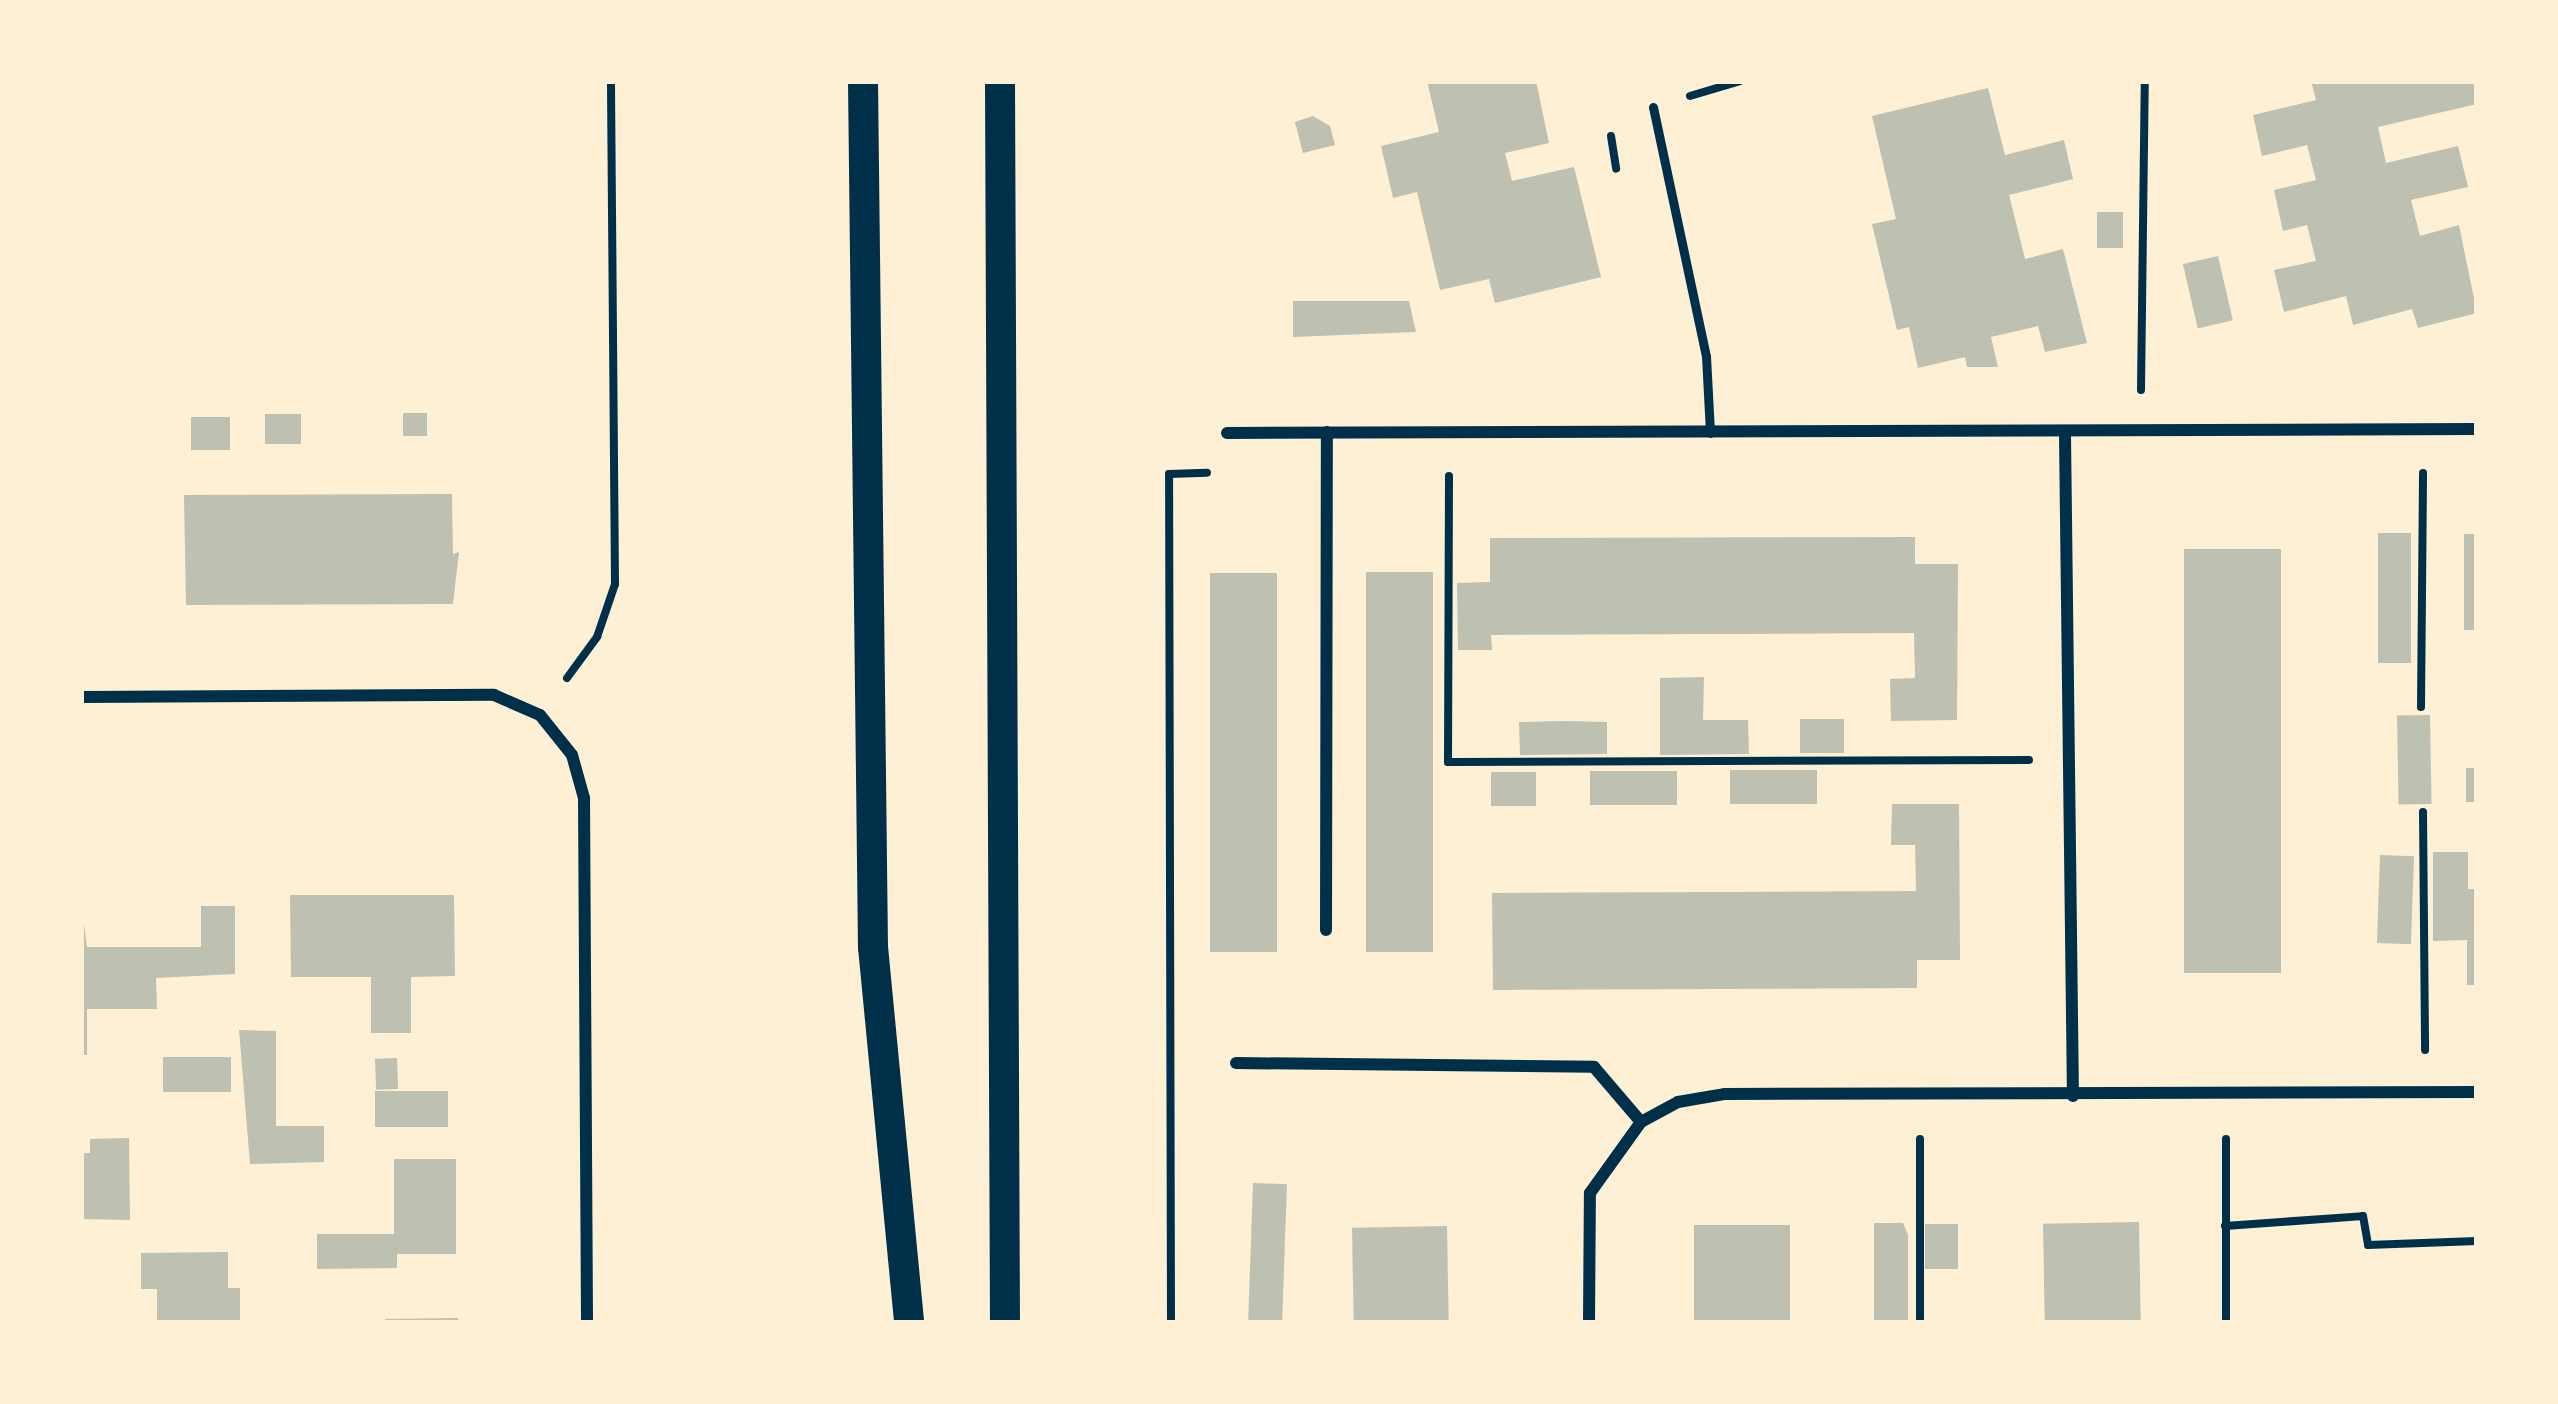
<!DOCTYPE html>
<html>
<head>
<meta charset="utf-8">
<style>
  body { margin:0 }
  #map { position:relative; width:2558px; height:1404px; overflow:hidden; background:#fdf0d5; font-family:Mulish,sans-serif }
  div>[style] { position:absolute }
  .building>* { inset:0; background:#bec0b2; transform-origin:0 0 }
  .path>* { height:8px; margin:-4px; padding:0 4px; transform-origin:4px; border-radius:4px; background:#003049 }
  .service>* { height:9px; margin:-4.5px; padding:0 4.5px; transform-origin:4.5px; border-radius:4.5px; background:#003049 }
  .minor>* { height:12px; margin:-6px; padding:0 6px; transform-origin:6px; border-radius:6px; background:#003049 }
  .primary>* { height:30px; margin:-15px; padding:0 15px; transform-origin:15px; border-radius:15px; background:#003049 }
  span { translate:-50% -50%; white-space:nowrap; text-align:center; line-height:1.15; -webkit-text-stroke:9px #fdf0d5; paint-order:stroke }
  .frame { position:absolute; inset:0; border:84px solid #fdf0d5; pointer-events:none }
</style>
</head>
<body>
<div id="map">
  <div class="building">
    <div style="clip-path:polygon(1427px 81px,1536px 81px,1549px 143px,1505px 153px,1512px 181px,1574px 167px,1601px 277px,1495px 303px,1489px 279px,1440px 290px,1417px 192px,1393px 198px,1381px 146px,1439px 132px)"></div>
    <div style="clip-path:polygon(2311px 81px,2477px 81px,2477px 104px,2378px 127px,2386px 163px,2458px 146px,2468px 187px,2411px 200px,2420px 236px,2459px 225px,2477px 313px,2418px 328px,2412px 309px,2353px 325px,2346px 296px,2284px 312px,2274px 270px,2316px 261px,2307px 225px,2283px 231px,2274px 190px,2316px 180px,2307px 145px,2262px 156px,2253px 115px,2316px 100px)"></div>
    <div style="clip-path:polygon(1988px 88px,2005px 155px,2064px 140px,2073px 179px,2009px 195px,2025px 259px,2063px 249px,2087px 343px,2045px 352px,2038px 326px,1991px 337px,1998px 367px,1967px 367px,1965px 357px,1918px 368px,1909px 327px,1897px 330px,1872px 224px,1896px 219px,1872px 116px)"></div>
    <div style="clip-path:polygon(1313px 116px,1330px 126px,1335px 145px,1303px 153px,1295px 122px)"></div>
    <div style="left:2097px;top:212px;width:26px;height:36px"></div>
    <div style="left:2218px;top:256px;width:66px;height:36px;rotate:77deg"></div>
    <div style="clip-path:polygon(1293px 301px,1409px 301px,1416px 332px,1293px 337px)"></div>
    <div style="left:403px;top:413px;width:24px;height:23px"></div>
    <div style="left:265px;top:414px;width:36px;height:30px"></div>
    <div style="left:191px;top:417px;width:39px;height:33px"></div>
    <div style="clip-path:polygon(452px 494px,453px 554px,459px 552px,453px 604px,186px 605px,184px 495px)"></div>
    <div style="left:2411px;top:533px;width:130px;height:33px;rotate:90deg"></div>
    <div style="left:2464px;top:534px;width:13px;height:96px"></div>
    <div style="clip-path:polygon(1915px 537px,1915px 564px,1958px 564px,1957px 720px,1891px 721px,1890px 679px,1915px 678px,1914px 633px,1491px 635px,1492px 650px,1458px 650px,1457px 583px,1490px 582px,1490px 538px)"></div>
    <div style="left:2184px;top:549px;width:97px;height:424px"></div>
    <div style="left:1366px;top:572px;width:67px;height:380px"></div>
    <div style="left:1210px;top:573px;width:67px;height:379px"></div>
    <div style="clip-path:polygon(1704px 677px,1703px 720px,1748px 720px,1749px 754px,1660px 755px,1660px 678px)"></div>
    <div style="left:2430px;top:715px;width:89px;height:33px;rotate:89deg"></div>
    <div style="left:1844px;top:719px;width:34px;height:44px;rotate:90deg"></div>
    <div style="clip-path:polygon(1563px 721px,1607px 722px,1607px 754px,1520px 755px,1519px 722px)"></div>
    <div style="left:2466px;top:768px;width:11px;height:34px"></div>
    <div style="left:1817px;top:770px;width:34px;height:87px;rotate:90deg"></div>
    <div style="left:1677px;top:771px;width:34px;height:87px;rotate:90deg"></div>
    <div style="left:1491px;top:772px;width:45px;height:34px"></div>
    <div style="clip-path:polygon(1892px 804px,1959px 804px,1960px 960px,1917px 960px,1917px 988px,1493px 990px,1492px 893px,1916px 891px,1915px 845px,1891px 845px)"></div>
    <div style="clip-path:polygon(2433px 852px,2468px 852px,2468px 889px,2477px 889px,2477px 985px,2467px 985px,2467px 940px,2433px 941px)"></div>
    <div style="left:2380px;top:855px;width:34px;height:88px;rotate:2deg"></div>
    <div style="clip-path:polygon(290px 895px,454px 895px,455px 976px,411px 977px,411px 1033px,371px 1033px,371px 977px,291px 977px)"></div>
    <div style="clip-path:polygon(81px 901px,87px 947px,201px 947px,201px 906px,235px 906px,235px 974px,156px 978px,157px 1009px,87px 1009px,87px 1055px,81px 1055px)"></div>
    <div style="clip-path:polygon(239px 1030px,276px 1031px,276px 1126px,324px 1126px,324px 1162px,250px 1164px)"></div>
    <div style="left:163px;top:1057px;width:68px;height:35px"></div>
    <div style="left:397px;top:1058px;width:31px;height:22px;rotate:88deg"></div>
    <div style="left:375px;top:1091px;width:73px;height:36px"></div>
    <div style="clip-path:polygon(129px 1138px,130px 1220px,81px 1219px,81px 1153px,90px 1153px,90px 1139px)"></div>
    <div style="clip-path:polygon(394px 1159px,456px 1159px,456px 1254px,397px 1254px,397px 1268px,317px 1269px,317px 1234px,394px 1234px)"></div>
    <div style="left:1253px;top:1183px;width:34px;height:140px;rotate:2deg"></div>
    <div style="left:2139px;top:1222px;width:101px;height:96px;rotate:89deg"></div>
    <div style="clip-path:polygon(1874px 1223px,1903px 1223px,1908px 1235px,1908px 1323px,1874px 1323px)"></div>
    <div style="left:1925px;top:1224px;width:33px;height:45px"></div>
    <div style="left:1694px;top:1225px;width:96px;height:98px"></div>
    <div style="left:1447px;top:1226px;width:97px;height:95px;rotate:89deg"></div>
    <div style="clip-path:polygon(228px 1252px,228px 1288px,240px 1288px,240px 1321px,157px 1323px,157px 1289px,141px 1289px,141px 1253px)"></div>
    <div style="clip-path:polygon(458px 1318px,458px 1323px,386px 1323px,385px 1319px)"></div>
  </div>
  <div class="path">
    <div style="left:1690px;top:96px;width:52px;rotate:-16.7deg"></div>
    <div style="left:1611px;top:136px;width:33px;rotate:81deg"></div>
    <div style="left:2141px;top:390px;width:309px;rotate:-89.3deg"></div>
    <div style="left:1449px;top:476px;width:286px;rotate:90.2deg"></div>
    <div style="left:1448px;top:762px;width:581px;rotate:-0.2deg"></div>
    <div style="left:567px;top:678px;width:51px;rotate:-53.8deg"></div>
    <div style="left:597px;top:637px;width:56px;rotate:-71.2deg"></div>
    <div style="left:615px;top:584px;width:503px;rotate:-90.46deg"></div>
    <div style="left:2421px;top:707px;width:234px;rotate:-89.5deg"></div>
    <div style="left:2423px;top:812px;width:238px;rotate:89.5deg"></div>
    <div style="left:1920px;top:1139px;width:184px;rotate:90deg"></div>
    <div style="left:2225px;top:1226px;width:138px;rotate:-4.1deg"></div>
    <div style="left:2363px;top:1216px;width:29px;rotate:80deg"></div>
    <div style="left:2368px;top:1245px;width:109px;rotate:-2.1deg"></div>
    <div style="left:1171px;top:1323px;width:849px;rotate:-90.13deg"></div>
    <div style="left:1169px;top:474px;width:38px;rotate:-2deg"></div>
    <div style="left:2226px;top:1323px;width:184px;rotate:-90deg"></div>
  </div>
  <div class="service">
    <div style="left:1653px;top:107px;width:255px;rotate:78deg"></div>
    <div style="left:1706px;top:356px;width:77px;rotate:87deg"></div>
  </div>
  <div class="minor">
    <div style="left:1227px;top:433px;width:1250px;rotate:-0.18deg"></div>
    <div style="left:2065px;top:435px;width:661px;rotate:89.31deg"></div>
    <div style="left:81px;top:697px;width:413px;rotate:-0.3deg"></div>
    <div style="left:494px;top:695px;width:50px;rotate:23.5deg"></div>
    <div style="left:540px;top:715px;width:51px;rotate:51.3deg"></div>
    <div style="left:572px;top:755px;width:45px;rotate:74.4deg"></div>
    <div style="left:584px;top:798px;width:525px;rotate:89.67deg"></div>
    <div style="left:1326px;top:930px;width:498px;rotate:-89.9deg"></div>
    <div style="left:1236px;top:1063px;width:358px;rotate:0.6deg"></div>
    <div style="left:1594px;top:1067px;width:72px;rotate:49.5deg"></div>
    <div style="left:1589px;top:1323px;width:130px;rotate:-89.6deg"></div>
    <div style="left:1590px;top:1193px;width:87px;rotate:-54.3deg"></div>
    <div style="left:1641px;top:1122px;width:42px;rotate:-28.4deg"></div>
    <div style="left:1678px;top:1102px;width:48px;rotate:-9.7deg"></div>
    <div style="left:1725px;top:1094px;width:752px;rotate:-0.15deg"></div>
  </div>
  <div class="primary">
    <div style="left:863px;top:81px;width:866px;rotate:89.34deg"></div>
    <div style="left:873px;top:947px;width:378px;rotate:84.5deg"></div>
    <div style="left:1000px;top:81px;width:1242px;rotate:89.77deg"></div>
  </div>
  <div class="frame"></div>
</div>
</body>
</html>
